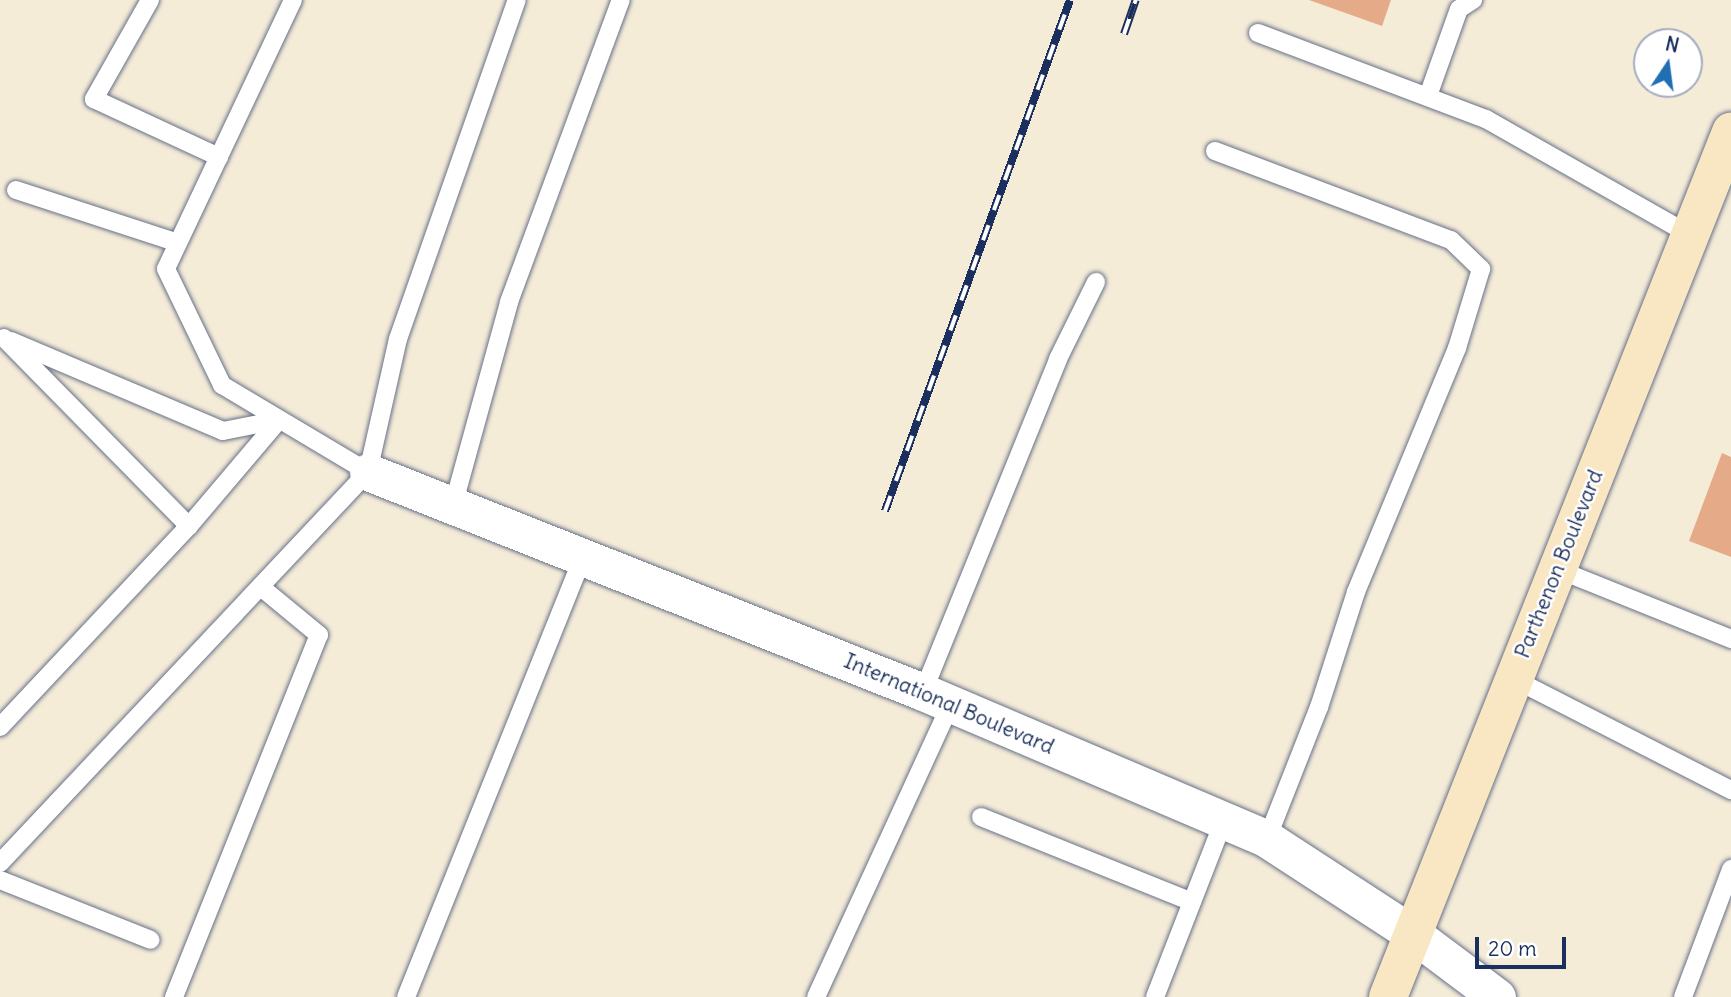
<!DOCTYPE html>
<html>
<head>
<meta charset="utf-8">
<style>
  body { margin:0 }
  #map { position:relative; width:1731px; height:997px; overflow:hidden; background:#f5ecd8; font-family:Delius,sans-serif }
  div>[style] { position:absolute }
  .building>* { inset:0; background:#e5ab89 }
  .roads { filter:drop-shadow(0 0 2px #677189) drop-shadow(0 0 2px #677189) }
  .lane>* { height:18px; margin:-9px; padding:0 9px; transform-origin:9px; border-radius:9px; background:#fff }
  .street>* { height:37px; margin:-18.5px; padding:0 18.5px; transform-origin:18.5px; border-radius:18.5px; background:#fff }
  .secondary>* { height:38px; margin:-19px; padding:0 19px; transform-origin:19px; border-radius:19px; background:#f9e7c3 }
  .rail>* { height:8px; margin-top:-4px; transform-origin:0; background:repeating-linear-gradient(90deg,#fff 0 16px,#1b2f5e 0 32px); box-sizing:border-box; border-block:2px solid #1b2f5e }
  span { translate:-50% -50%; white-space:nowrap; text-align:center; line-height:1.15; -webkit-text-stroke:5px #fff; paint-order:stroke }
  .street-label { font-size:21px; color:#1b2f5e }
  .north { position:absolute; left:1633px; top:28px; width:70px; height:70px; box-sizing:border-box; background:#fff; border:2px solid #a4acbf; border-radius:50%; rotate:13deg; font-size:19px; font-weight:700; line-height:28px; text-align:center; color:#1b2f5e }
  .north::after { content:''; display:block; margin:auto; width:24px; height:32px; background:#1f6fb2; clip-path:polygon(50% 0,100% 100%,50% 72%,0 100%) }
  .scale { position:absolute; left:1475px; top:937px; width:91px; height:32px; box-sizing:border-box; border:4px solid #1b2f5e; border-top:0; padding-left:9px; font-size:21px; line-height:24px; white-space:nowrap; color:#1b2f5e; -webkit-text-stroke:5px #fff; paint-order:stroke }
</style>
</head>
<body>
<div id="map">
  <div class="building">
    <div style="clip-path:polygon(1309px 0,1391px 0,1382px 26px)"></div>
    <div style="clip-path:polygon(1722px 453px,1731px 457px,1731px 557px,1689px 541px)"></div>
  </div>
  <div class="roads">
    <div class="lane">
      <div style="left:150px;top:0;width:114px;rotate:119.5deg"></div>
      <div style="left:94px;top:99px;width:138px;rotate:24.9deg"></div>
      <div style="left:293px;top:0;width:297px;rotate:115.3deg"></div>
      <div style="left:166px;top:269px;width:129px;rotate:64.2deg"></div>
      <div style="left:222px;top:385px;width:170px;rotate:30.8deg"></div>
      <div style="left:1258px;top:33px;width:244px;rotate:20.7deg"></div>
      <div style="left:1486px;top:119px;width:235px;rotate:29.6deg"></div>
      <div style="left:1428px;top:96px;width:92px;rotate:-70.4deg"></div>
      <div style="left:1459px;top:9px;width:17px;rotate:-33deg"></div>
      <div style="left:1215px;top:151px;width:252px;rotate:20.7deg"></div>
      <div style="left:1451px;top:240px;width:42px;rotate:44deg"></div>
      <div style="left:1481px;top:269px;width:83px;rotate:106.9deg"></div>
      <div style="left:1457px;top:348px;width:264px;rotate:112.5deg"></div>
      <div style="left:1356px;top:592px;width:121px;rotate:107.8deg"></div>
      <div style="left:1319px;top:707px;width:142px;rotate:111.5deg"></div>
      <div style="left:16px;top:190px;width:170px;rotate:18.1deg"></div>
      <div style="left:4px;top:338px;width:264px;rotate:45.5deg"></div>
      <div style="left:189px;top:526px;width:139px;rotate:-49.7deg"></div>
      <div style="left:11px;top:341px;width:230px;rotate:23deg"></div>
      <div style="left:223px;top:431px;width:57px;rotate:-11.1deg"></div>
      <div style="left:453px;top:506px;width:212px;rotate:-74.6deg"></div>
      <div style="left:509px;top:302px;width:322px;rotate:-69.7deg"></div>
      <div style="left:1557px;top:569px;width:188px;rotate:21.9deg"></div>
      <div style="left:1514px;top:679px;width:244px;rotate:27.1deg"></div>
      <div style="left:923px;top:692px;width:359px;rotate:-67.9deg"></div>
      <div style="left:1058px;top:359px;width:86px;rotate:-63.7deg"></div>
      <div style="left:0;top:727px;width:276px;rotate:-46.8deg"></div>
      <div style="left:981px;top:817px;width:227px;rotate:21.9deg"></div>
      <div style="left:0;top:863px;width:537px;rotate:-46.74deg"></div>
      <div style="left:368px;top:472px;width:136px;rotate:-77.3deg"></div>
      <div style="left:398px;top:339px;width:359px;rotate:-70.7deg"></div>
      <div style="left:0;top:880px;width:162px;rotate:21.7deg"></div>
      <div style="left:174px;top:997px;width:390px;rotate:-68.2deg"></div>
      <div style="left:319px;top:635px;width:74px;rotate:-140.5deg"></div>
      <div style="left:406px;top:997px;width:474px;rotate:-68.1deg"></div>
      <div style="left:816px;top:997px;width:324px;rotate:-65.3deg"></div>
      <div style="left:1155px;top:997px;width:190px;rotate:-68.7deg"></div>
      <div style="left:1683px;top:997px;width:137px;rotate:-69.4deg"></div>
    </div>
    <div class="street">
      <div style="left:368px;top:472px;width:597px;rotate:21.62deg"></div>
      <div style="left:923px;top:692px;width:374px;rotate:23.1deg"></div>
      <div style="left:1267px;top:839px;width:174px;rotate:33.1deg"></div>
      <div style="left:1413px;top:934px;width:105px;rotate:36.9deg"></div>
    </div>
    <div class="secondary">
      <div style="left:1388px;top:997px;width:931px;rotate:-68.37deg"></div>
    </div>
  </div>
  <div class="rail">
    <div style="left:1124px;top:34px;width:36px;rotate:-71deg"></div>
    <div style="left:885px;top:511px;width:543px;rotate:-70.1deg"></div>
  </div>
  <div class="street-label">
    <span style="left:1559px;top:564px;rotate:-68deg">Parthenon Boulevard</span>
    <span style="left:949px;top:704px;rotate:23deg">International Boulevard</span>
  </div>
  <div class="north">N</div>
  <div class="scale">20 m</div>
</div>
</body>
</html>
